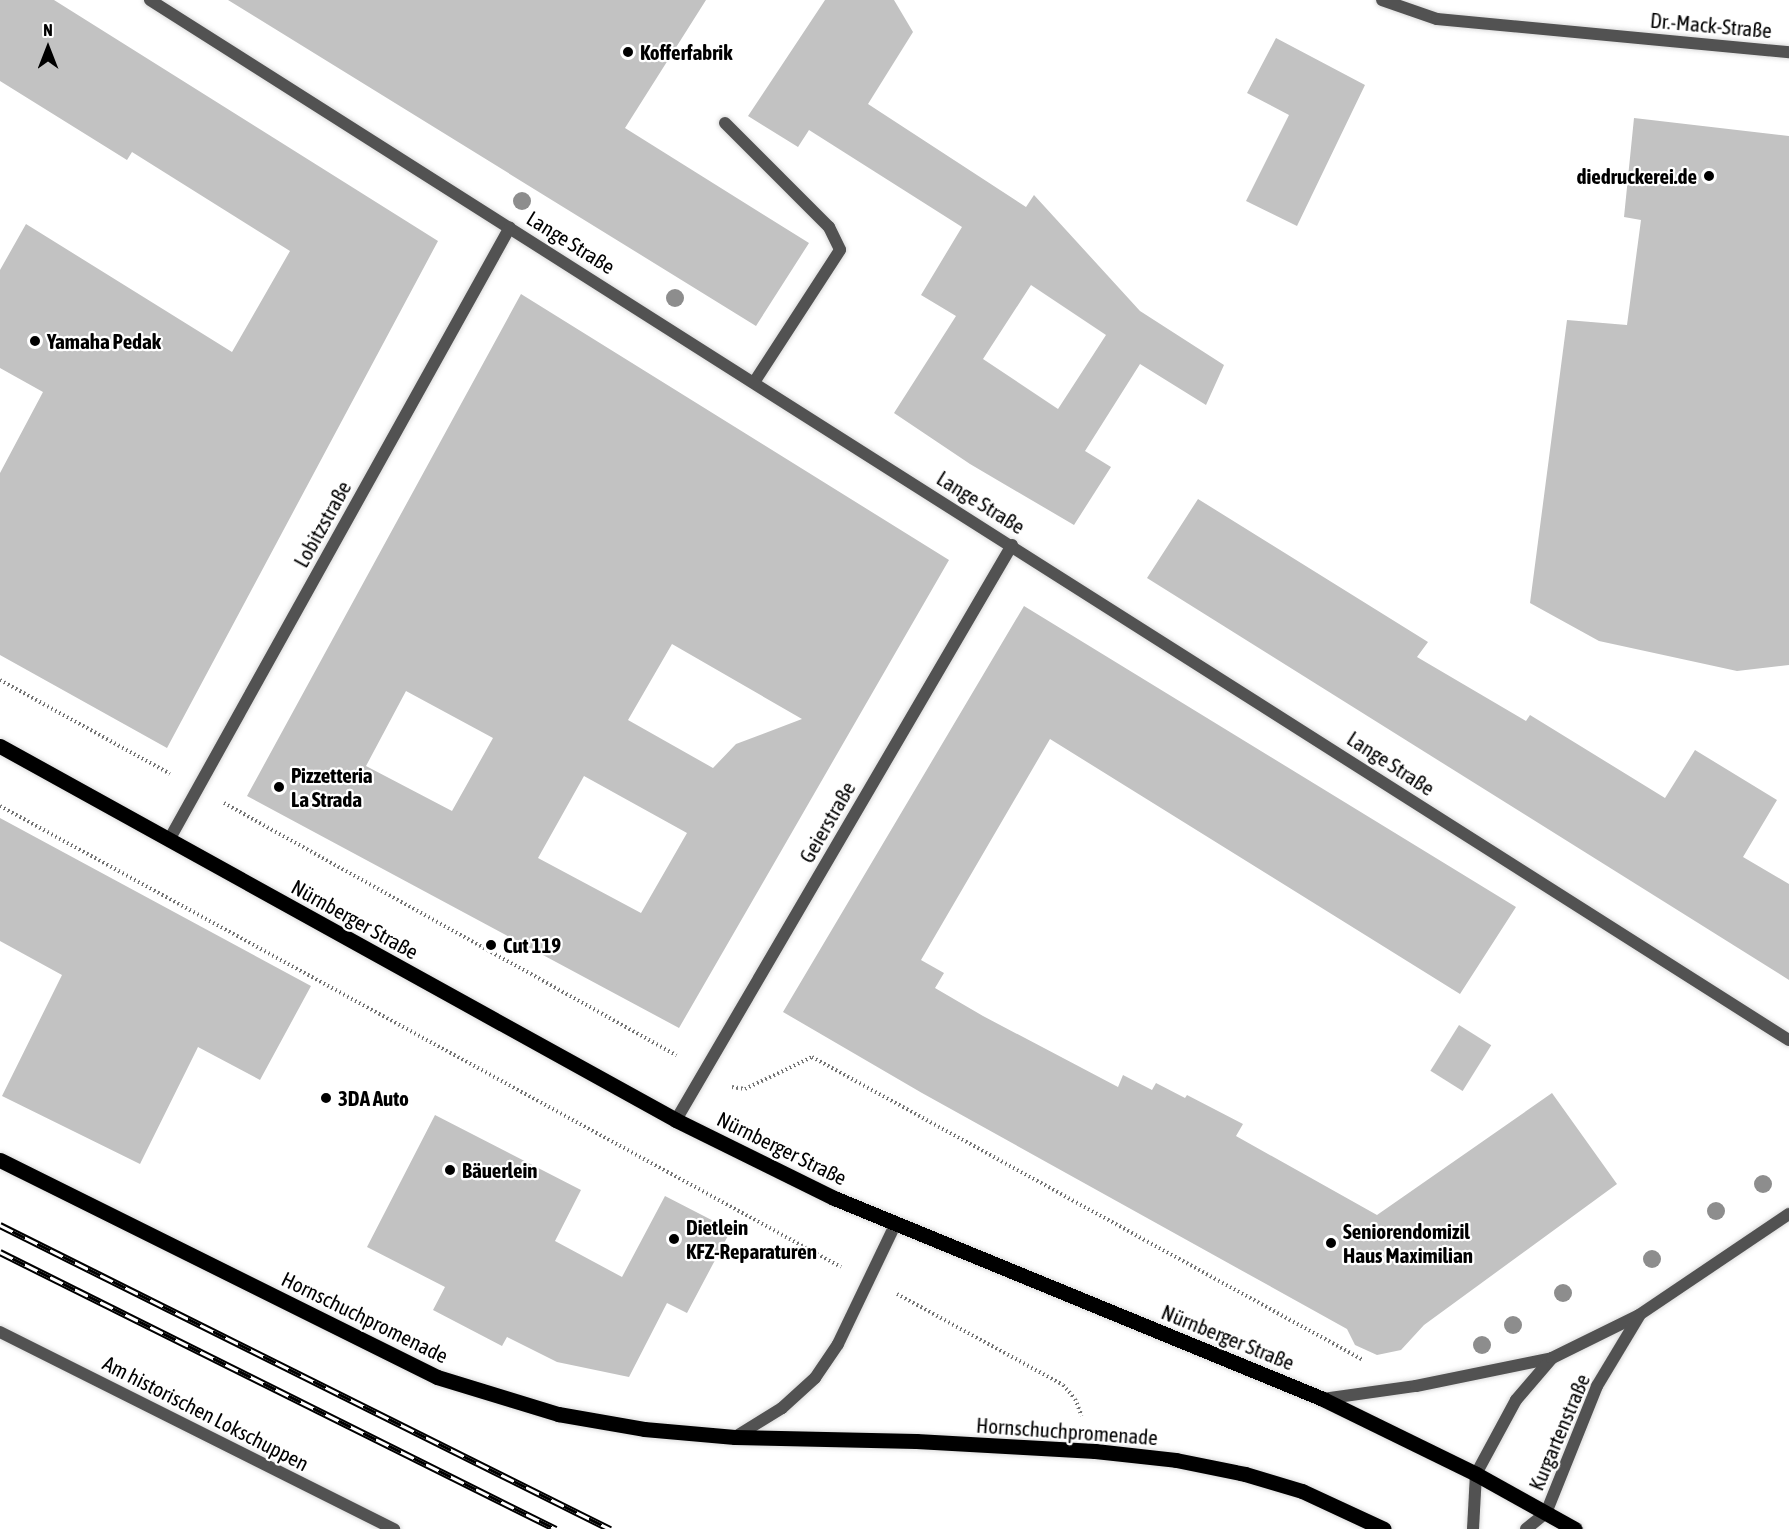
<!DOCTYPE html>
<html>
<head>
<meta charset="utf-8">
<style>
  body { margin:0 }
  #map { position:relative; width:1789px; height:1529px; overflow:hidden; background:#fff; font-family:"Asap Condensed",sans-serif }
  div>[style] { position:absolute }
  .building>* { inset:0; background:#c2c2c2; transform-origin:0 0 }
  .path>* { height:4px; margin-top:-2px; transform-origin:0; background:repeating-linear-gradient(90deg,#747474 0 1.5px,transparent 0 4.5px) }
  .roads { filter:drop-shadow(0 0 2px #dbdbdb) drop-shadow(0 0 2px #dbdbdb) }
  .service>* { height:12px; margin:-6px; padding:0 6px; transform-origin:6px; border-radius:6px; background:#525252 }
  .minor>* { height:12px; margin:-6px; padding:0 6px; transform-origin:6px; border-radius:6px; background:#525252 }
  .tertiary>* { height:12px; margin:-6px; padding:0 6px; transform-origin:6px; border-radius:6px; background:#525252 }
  .primary>* { height:15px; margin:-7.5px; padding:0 7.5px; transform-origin:7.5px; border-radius:7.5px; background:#000 }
  .rail>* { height:7px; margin-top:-3.5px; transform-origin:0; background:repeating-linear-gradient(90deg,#fff 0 14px,#000 0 28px); box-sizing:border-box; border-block:2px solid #000 }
  .trees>* { width:18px; height:18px; margin:-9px; border-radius:50%; background:#8d8d8d }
  .dots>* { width:16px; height:16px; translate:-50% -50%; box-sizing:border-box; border:3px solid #fff; border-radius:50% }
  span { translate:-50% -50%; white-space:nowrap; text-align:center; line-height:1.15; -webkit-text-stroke:4.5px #fff; paint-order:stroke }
  .street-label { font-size:21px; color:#000 }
  .poi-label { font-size:21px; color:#000; font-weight:700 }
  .left { translate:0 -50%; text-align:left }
  .right { translate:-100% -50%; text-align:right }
  .north { position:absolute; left:18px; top:18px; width:60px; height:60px; -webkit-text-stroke:4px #fff; paint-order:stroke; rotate:0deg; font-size:16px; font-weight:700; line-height:24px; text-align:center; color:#000 }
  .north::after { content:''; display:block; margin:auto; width:21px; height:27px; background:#000; clip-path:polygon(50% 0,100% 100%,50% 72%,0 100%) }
</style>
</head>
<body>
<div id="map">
  <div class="building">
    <div style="clip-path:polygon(0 0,54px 0,438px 241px,167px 748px,0 655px,0 473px,43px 392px,0 368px,0 270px,26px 224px,232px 352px,290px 251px,132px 152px,127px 160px,0 81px)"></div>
    <div style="clip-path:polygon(228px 0,706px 0,625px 128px,809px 243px,756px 326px)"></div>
    <div style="clip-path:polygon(evenodd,825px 0,894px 0,913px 32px,868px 104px,1026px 207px,1034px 195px,1140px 311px,1224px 365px,1206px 405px,1140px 364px,1085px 451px,1111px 467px,1074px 525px,970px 464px,894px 413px,956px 316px,921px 295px,962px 227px,809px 130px,798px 147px,748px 116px,825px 0,1031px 285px,1106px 335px,1058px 409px,983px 359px,1031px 285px)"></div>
    <div style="clip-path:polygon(1276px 38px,1365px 85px,1297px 226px,1246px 201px,1289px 115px,1247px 93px)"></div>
    <div style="clip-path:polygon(1634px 118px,1789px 136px,1789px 665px,1737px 671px,1599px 641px,1530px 603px,1567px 320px,1627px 325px,1641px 220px,1624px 217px)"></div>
    <div style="clip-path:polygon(evenodd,521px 294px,949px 560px,679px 1028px,247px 796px,521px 294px,672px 644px,802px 719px,736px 744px,713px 768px,628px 720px,672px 644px,521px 294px,406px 691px,493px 738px,452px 811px,366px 766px,406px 691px,521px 294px,584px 776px,687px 833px,641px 913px,538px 858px,584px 776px)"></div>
    <div style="clip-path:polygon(1198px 499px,1428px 642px,1417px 657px,1526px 721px,1530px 715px,1665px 798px,1695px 750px,1777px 800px,1743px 857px,1789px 884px,1789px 980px,1147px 578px)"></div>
    <div style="clip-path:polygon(1024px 606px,1516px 907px,1460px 994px,1050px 739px,921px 960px,944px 973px,935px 988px,983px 1016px,1118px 1087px,1123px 1075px,1152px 1090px,1156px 1083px,1185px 1098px,1187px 1095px,1243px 1124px,1236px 1136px,1377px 1215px,1552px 1093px,1617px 1184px,1424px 1325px,1401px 1350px,1377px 1355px,1355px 1345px,1347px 1329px,922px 1093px,783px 1012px)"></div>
    <div style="clip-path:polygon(0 818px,311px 986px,260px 1080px,198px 1047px,140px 1164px,2px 1096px,62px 975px,0 941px)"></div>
    <div style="left:1459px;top:1025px;width:38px;height:54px;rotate:32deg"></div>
    <div style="clip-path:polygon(435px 1115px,581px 1190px,555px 1241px,622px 1277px,665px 1196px,731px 1230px,687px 1313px,667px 1303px,629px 1377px,557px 1362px,507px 1337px,502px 1346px,433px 1310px,445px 1287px,367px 1247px)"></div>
  </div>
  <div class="path">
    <div style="left:0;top:680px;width:194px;rotate:28.9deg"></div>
    <div style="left:224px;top:803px;width:518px;rotate:29.14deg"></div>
    <div style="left:0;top:806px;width:959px;rotate:28.73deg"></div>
    <div style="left:732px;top:1087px;width:13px;rotate:9deg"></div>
    <div style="left:745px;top:1089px;width:74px;rotate:-25.5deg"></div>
    <div style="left:812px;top:1057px;width:629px;rotate:28.81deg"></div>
    <div style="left:897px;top:1294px;width:189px;rotate:28.7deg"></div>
    <div style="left:1063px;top:1385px;width:18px;rotate:49deg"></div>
    <div style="left:1075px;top:1399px;width:18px;rotate:68deg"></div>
  </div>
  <div class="roads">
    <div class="service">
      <div style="left:725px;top:123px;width:147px;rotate:45deg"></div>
      <div style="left:829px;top:227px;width:25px;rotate:64deg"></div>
      <div style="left:840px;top:250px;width:156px;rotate:123deg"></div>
    </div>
    <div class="minor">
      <div style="left:150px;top:0;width:1941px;rotate:32.4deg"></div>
      <div style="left:1382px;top:0;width:58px;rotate:19.1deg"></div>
      <div style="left:1437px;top:19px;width:354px;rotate:5.4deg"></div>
      <div style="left:169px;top:840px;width:701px;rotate:-60.91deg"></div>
      <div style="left:676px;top:1120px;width:666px;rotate:-59.7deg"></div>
      <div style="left:0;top:1332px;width:441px;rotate:26.6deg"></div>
      <div style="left:735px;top:1437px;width:55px;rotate:-31.7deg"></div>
      <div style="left:782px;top:1408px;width:45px;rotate:-42.3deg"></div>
      <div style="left:815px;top:1378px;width:41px;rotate:-55.9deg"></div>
      <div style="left:838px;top:1344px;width:134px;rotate:-64.4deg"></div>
    </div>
    <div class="tertiary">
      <div style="left:1323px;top:1399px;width:94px;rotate:-8deg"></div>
      <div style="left:1416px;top:1386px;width:139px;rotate:-11.6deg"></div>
      <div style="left:1473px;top:1529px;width:55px;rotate:-86.9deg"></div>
      <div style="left:1476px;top:1474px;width:84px;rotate:-61.6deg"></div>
      <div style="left:1516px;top:1400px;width:55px;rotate:-49.4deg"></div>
      <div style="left:1552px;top:1358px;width:97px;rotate:-26.3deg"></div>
      <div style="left:1639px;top:1315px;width:181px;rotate:-34deg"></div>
      <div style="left:1526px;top:1529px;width:26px;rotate:-39deg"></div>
      <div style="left:1546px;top:1513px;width:137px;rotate:-68.1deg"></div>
      <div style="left:1597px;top:1386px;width:82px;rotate:-59deg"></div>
    </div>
    <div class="primary">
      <div style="left:0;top:746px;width:773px;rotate:28.95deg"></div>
      <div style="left:676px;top:1120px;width:176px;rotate:26.3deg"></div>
      <div style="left:834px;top:1198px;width:529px;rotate:22.34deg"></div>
      <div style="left:1323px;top:1399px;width:170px;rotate:26.1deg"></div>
      <div style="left:1476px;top:1474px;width:113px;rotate:29.1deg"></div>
      <div style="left:0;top:1160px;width:488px;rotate:26.4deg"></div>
      <div style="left:437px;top:1377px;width:127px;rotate:17deg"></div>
      <div style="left:558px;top:1414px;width:87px;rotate:9.9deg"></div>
      <div style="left:644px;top:1429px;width:91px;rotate:5deg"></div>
      <div style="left:735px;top:1437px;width:181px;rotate:1.3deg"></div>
      <div style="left:916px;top:1441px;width:179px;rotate:3.2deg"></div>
      <div style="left:1095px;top:1451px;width:81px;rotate:6.3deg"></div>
      <div style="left:1176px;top:1460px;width:70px;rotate:11.5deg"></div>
      <div style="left:1245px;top:1474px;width:59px;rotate:16.6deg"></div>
      <div style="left:1302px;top:1491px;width:90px;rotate:24.9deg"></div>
    </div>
  </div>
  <div class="rail">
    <div style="left:0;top:1225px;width:682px;rotate:26.49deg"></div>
    <div style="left:0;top:1252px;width:621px;rotate:26.48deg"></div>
  </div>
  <div class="trees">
    <div style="left:522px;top:201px"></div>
    <div style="left:675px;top:298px"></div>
    <div style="left:1763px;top:1184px"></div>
    <div style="left:1716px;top:1211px"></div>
    <div style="left:1652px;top:1259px"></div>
    <div style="left:1563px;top:1293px"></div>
    <div style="left:1513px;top:1325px"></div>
    <div style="left:1482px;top:1345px"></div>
  </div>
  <div class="dots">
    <div style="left:628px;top:52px;background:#000"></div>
    <div style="left:1709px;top:176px;background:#000"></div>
    <div style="left:35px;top:341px;background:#000"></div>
    <div style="left:279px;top:787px;background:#000"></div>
    <div style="left:491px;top:945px;background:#000"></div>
    <div style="left:326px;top:1098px;background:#000"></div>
    <div style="left:450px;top:1170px;background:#000"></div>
    <div style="left:674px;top:1239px;background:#000"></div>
    <div style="left:1331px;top:1243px;background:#000"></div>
  </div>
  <div class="street-label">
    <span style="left:1711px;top:25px;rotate:5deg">Dr.-Mack-Straße</span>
    <span style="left:571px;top:242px;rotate:32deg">Lange Straße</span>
    <span style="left:981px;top:502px;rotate:32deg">Lange Straße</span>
    <span style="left:322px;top:524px;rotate:-61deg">Lobitzstraße</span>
    <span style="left:1391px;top:763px;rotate:33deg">Lange Straße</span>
    <span style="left:827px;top:822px;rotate:-60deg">Geierstraße</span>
    <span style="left:355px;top:919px;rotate:29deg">Nürnberger Straße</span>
    <span style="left:782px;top:1148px;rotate:26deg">Nürnberger Straße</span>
    <span style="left:365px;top:1317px;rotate:26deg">Hornschuchpromenade</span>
    <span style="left:1228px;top:1337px;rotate:22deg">Nürnberger Straße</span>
    <span style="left:206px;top:1413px;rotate:27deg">Am historischen Lokschuppen</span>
    <span style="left:1067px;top:1431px;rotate:4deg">Hornschuchpromenade</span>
    <span style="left:1559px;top:1432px;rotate:-67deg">Kurgartenstraße</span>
  </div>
  <div class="poi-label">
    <span class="left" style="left:640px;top:52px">Kofferfabrik</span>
    <span class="right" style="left:1697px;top:176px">diedruckerei.de</span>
    <span class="left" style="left:47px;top:341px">Yamaha Pedak</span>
    <span class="left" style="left:291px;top:787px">Pizzetteria<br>La Strada</span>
    <span class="left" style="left:503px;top:945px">Cut 119</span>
    <span class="left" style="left:338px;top:1098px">3DA Auto</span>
    <span class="left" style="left:462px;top:1170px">Bäuerlein</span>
    <span class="left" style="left:686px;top:1239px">Dietlein<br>KFZ-Reparaturen</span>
    <span class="left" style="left:1343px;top:1243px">Seniorendomizil<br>Haus Maximilian</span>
  </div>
  <div class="north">N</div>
</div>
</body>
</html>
